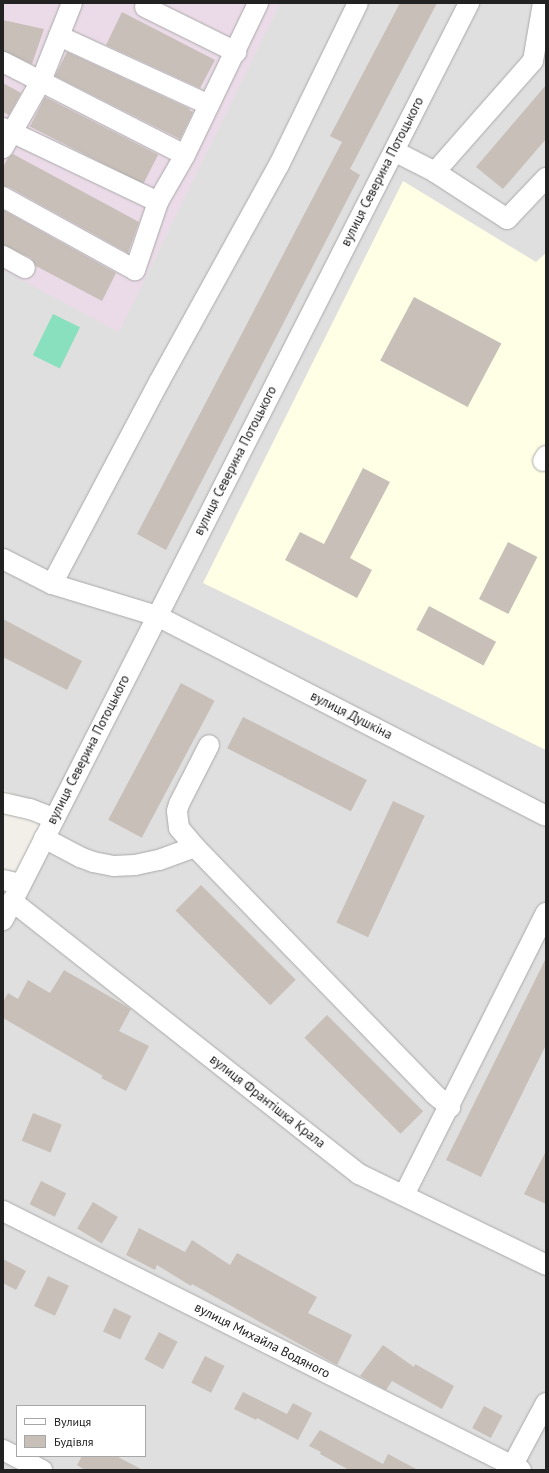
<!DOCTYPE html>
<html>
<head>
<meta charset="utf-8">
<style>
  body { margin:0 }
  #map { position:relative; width:549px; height:1473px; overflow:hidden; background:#f2efe9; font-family:"PT Sans",sans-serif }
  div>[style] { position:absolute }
  .residential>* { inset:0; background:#e0dfdf }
  .industrial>* { inset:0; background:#ebdbe8 }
  .education>* { inset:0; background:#ffffe5 }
  .pitch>* { inset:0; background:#88e0be; transform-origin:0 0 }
  .building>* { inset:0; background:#c7bfb8; transform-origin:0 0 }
  .roads { filter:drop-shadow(0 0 1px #a9a9a9) drop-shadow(0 0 1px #a9a9a9) }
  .minor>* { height:20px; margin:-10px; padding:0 10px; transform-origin:10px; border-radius:10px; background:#fff }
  span { translate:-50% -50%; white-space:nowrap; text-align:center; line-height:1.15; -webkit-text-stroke:3px #fff; paint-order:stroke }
  .street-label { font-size:13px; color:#222 }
  .frame { position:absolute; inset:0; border:4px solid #222; pointer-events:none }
  .legend { position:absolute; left:16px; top:1405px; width:130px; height:52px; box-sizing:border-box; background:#fff; border:1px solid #a7a7a7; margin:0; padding:5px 7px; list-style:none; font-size:12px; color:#222 }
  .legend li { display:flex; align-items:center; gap:8px; height:20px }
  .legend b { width:20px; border:1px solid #a7a7a7 }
</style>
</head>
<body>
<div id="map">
  <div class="residential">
    <div style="clip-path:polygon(evenodd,3px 3px,546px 3px,546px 1470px,3px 1470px,3px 919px,54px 818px,40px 808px,3px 789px,3px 3px,17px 1406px,145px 1406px,145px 1456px,17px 1456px,17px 1406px)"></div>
  </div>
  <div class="industrial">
    <div style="clip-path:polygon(3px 3px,280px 3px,119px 332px,3px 270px)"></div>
  </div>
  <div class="education">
    <div style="clip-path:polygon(403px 181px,536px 262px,546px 253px,546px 750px,203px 583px)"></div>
  </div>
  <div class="pitch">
    <div style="left:53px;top:314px;width:30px;height:46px;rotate:26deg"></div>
  </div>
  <div class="building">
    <div style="clip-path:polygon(400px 3px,437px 3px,350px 169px,360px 175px,166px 550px,137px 534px,342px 142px,330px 136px)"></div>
    <div style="clip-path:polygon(122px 12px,215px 60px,200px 88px,106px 45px)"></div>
    <div style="clip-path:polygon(3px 20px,44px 29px,32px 64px,3px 51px)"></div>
    <div style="clip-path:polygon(67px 52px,190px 109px,189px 110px,193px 112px,180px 139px,55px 76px)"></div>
    <div style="clip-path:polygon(3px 83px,21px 93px,9px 115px,3px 112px)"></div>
    <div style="clip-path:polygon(546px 85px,546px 139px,503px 189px,476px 167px)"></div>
    <div style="left:45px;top:97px;width:127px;height:33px;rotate:27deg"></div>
    <div style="clip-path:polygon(13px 154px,139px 222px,128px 253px,9px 187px,3px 186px,3px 167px,8px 158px)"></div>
    <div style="clip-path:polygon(3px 210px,116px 273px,102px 301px,36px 266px,31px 258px,3px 245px)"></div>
    <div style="left:414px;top:297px;width:99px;height:72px;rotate:28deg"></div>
    <div style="clip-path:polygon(363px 468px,390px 482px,350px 558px,372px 570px,357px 598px,285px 560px,300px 532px,324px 544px)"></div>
    <div style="left:508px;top:542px;width:33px;height:64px;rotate:27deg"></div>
    <div style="left:429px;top:606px;width:76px;height:27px;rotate:28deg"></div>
    <div style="clip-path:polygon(3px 619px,82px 661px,67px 690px,3px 657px)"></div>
    <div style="left:181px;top:683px;width:38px;height:155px;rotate:28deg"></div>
    <div style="left:243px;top:717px;width:139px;height:35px;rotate:27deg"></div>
    <div style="left:393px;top:801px;width:35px;height:134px;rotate:25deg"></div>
    <div style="left:201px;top:885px;width:134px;height:36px;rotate:45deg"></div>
    <div style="clip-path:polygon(546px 958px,546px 1045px,481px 1177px,446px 1160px)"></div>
    <div style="clip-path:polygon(64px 970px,131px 1009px,119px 1031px,149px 1046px,126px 1091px,101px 1078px,103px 1076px,3px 1018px,3px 1002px,8px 993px,18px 999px,28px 980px,50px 993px)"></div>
    <div style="left:327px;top:1015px;width:136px;height:32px;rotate:45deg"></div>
    <div style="left:33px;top:1113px;width:31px;height:30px;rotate:22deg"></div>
    <div style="clip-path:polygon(546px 1151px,546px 1204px,524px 1194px)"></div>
    <div style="left:41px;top:1181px;width:28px;height:26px;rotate:26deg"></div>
    <div style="left:93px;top:1202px;width:29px;height:31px;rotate:31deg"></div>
    <div style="clip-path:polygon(139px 1228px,185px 1252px,192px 1240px,230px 1265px,237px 1253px,317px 1297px,308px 1313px,352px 1335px,337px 1365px,192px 1284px,191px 1286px,157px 1265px,155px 1270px,126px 1255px)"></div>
    <div style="clip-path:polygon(3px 1259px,26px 1271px,16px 1290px,3px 1283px)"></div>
    <div style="left:48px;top:1276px;width:23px;height:33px;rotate:25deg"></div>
    <div style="left:114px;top:1308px;width:19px;height:26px;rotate:25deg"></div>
    <div style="left:159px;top:1332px;width:21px;height:31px;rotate:28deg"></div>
    <div style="clip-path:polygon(383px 1345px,414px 1367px,415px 1364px,454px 1386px,442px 1409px,392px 1381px,386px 1390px,360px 1376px)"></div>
    <div style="left:205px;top:1356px;width:22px;height:30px;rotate:27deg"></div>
    <div style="clip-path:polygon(243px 1392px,287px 1414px,293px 1403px,312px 1413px,298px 1440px,257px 1418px,256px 1420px,234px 1409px)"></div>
    <div style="left:484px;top:1406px;width:21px;height:25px;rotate:28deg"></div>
    <div style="clip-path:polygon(320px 1430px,383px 1464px,388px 1454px,418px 1470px,349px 1470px,320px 1454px,321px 1452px,309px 1446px)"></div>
    <div style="clip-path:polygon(82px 1456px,116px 1456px,143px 1470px,85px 1470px,77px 1465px)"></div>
  </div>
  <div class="roads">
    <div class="minor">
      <div style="left:145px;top:7px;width:102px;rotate:26.3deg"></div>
      <div style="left:59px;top:36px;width:165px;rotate:24.7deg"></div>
      <div style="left:3px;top:62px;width:204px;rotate:27.1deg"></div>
      <div style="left:185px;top:155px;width:54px;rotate:119.9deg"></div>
      <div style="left:158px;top:202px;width:72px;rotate:108.7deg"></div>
      <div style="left:135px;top:270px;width:151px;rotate:-151.1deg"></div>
      <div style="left:3px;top:128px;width:172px;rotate:25.5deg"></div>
      <div style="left:3px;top:148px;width:77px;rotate:-60.4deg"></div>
      <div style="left:41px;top:81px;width:84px;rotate:-68.3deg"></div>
      <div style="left:394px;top:151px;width:46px;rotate:27.1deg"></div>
      <div style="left:435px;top:172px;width:148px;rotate:-48.6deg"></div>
      <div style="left:533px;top:61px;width:59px;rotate:-80.2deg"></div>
      <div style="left:185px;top:155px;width:169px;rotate:-64.3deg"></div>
      <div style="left:435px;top:172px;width:86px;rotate:33.1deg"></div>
      <div style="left:507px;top:219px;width:57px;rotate:-46.4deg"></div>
      <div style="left:3px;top:256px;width:25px;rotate:29deg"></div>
      <div style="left:543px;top:461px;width:6px;rotate:-59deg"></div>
      <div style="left:3px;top:559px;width:55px;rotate:27deg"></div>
      <div style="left:52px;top:584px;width:229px;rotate:-62.1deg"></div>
      <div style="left:159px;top:382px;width:248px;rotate:-61.1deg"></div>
      <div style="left:279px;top:165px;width:180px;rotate:-64deg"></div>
      <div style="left:52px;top:584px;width:110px;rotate:16.9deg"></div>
      <div style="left:157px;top:616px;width:437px;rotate:27.2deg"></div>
      <div style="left:3px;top:803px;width:28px;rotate:13deg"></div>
      <div style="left:30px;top:809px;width:26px;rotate:21deg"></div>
      <div style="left:44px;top:838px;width:41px;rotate:27.8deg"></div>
      <div style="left:80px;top:857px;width:14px;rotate:21deg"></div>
      <div style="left:93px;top:862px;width:21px;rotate:11deg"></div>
      <div style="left:114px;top:866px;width:21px;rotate:-3deg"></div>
      <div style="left:135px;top:865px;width:25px;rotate:-12deg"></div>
      <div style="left:159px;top:860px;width:38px;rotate:-20deg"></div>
      <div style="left:195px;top:847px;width:25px;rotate:-130deg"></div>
      <div style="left:179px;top:828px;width:17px;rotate:-97deg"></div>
      <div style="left:177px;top:811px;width:7px;rotate:-74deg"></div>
      <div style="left:179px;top:804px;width:66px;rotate:-63deg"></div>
      <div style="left:195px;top:847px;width:344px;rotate:45.9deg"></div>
      <div style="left:434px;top:1094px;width:21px;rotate:39deg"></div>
      <div style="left:3px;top:880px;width:18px;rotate:13deg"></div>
      <div style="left:12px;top:901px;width:442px;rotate:38.2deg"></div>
      <div style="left:359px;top:1174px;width:208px;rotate:25.9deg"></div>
      <div style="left:3px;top:920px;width:1029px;rotate:-63.06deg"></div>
      <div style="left:404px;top:1195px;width:316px;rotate:-63.3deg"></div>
      <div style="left:3px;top:1211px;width:579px;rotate:26.57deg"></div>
      <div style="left:3px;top:1450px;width:44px;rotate:27.1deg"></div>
      <div style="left:510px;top:1470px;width:76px;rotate:-61.8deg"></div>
    </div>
  </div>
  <div class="street-label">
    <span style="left:383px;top:172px;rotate:-63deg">вулиця Северина Потоцького</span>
    <span style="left:236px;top:461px;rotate:-63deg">вулиця Северина Потоцького</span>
    <span style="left:351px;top:716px;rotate:27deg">вулиця Душкіна</span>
    <span style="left:89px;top:750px;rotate:-63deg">вулиця Северина Потоцького</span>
    <span style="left:267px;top:1102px;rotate:38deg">вулиця Франтішка Крала</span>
    <span style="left:262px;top:1341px;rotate:27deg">вулиця Михайла Водяного</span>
  </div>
  <div class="frame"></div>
  <ul class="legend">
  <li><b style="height:5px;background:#fff"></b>Вулиця</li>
  <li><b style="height:11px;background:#c7bfb8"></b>Будівля</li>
  </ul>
</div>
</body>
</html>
